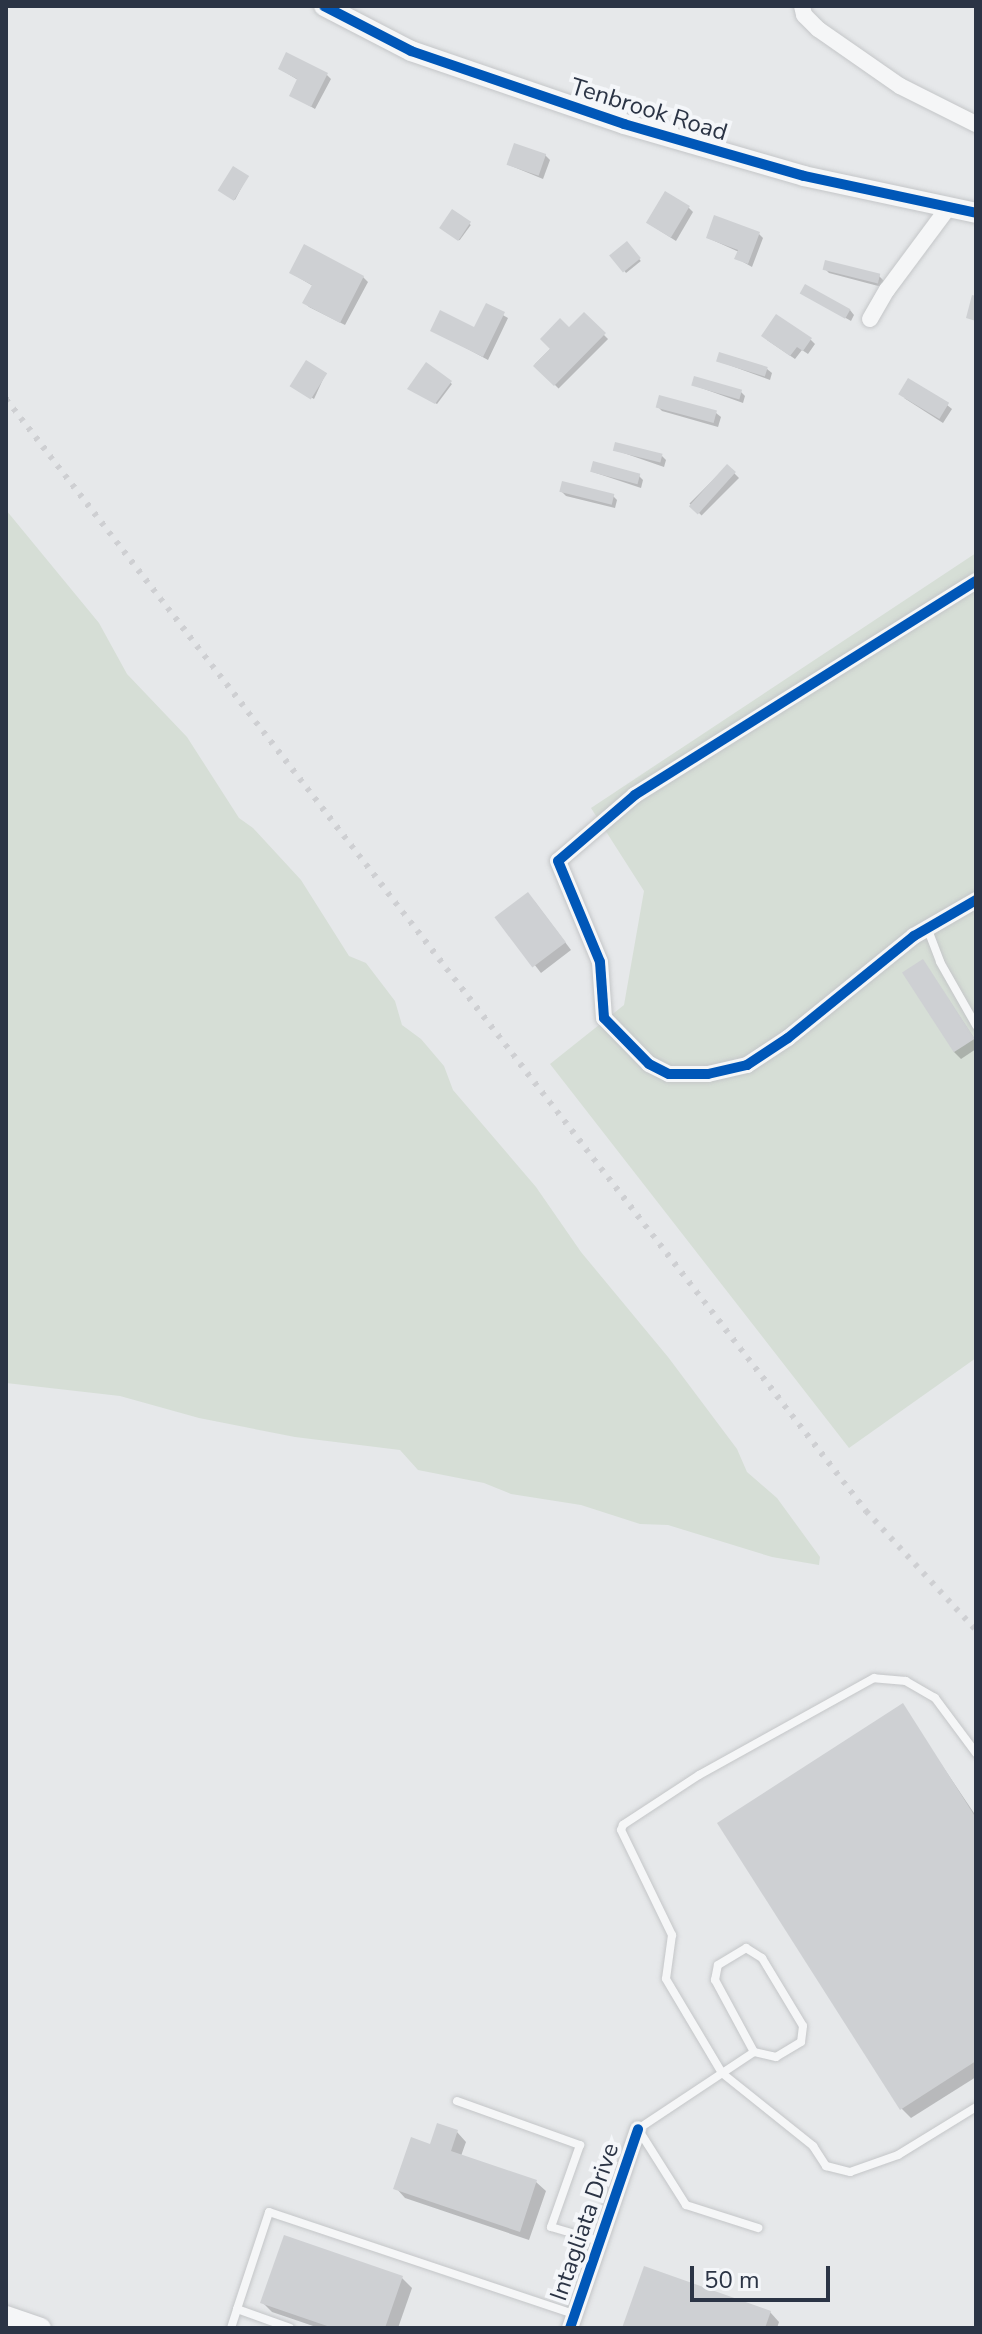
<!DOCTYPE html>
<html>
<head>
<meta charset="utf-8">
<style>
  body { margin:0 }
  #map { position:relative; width:982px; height:2334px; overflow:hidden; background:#e6e8ea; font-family:"Nunito Sans",sans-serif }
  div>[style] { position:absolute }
  .green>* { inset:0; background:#d6ded6 }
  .shadow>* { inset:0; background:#0003; transform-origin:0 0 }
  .building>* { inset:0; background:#ced0d3; transform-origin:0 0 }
  .roads { filter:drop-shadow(0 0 2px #c4c6c8) drop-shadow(0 0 2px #c4c6c8) }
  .service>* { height:8px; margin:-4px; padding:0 4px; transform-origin:4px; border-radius:4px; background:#f5f6f7 }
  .minor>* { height:16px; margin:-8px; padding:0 8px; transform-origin:8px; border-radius:8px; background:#f5f6f7 }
  .tertiary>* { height:20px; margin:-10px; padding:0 10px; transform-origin:10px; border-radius:10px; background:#f5f6f7 }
  .rail>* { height:6px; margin-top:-3px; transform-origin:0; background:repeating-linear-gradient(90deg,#cecfd2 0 4px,transparent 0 12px) }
  .cycleway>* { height:10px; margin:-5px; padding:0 5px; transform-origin:5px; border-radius:5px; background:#0057b8 }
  span { translate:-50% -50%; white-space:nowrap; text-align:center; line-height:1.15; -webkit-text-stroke:8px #f4f6f9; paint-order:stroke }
  .street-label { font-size:24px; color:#2b3445 }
  .frame { position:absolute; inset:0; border:8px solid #2b3445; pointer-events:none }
  .scale { position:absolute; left:690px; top:2266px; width:140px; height:36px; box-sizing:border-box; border:4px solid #2b3445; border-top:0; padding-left:10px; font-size:24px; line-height:28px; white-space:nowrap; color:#2b3445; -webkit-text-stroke:6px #f4f6f9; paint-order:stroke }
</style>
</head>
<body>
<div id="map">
  <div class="green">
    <div style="clip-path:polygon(6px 510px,99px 623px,127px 674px,187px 737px,239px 818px,253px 828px,301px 880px,349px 956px,366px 963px,395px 1001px,402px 1025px,421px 1039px,444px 1066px,453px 1090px,536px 1187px,581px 1252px,668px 1357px,737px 1449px,747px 1472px,777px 1498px,820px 1557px,819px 1565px,772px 1557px,668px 1525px,640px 1524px,581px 1505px,511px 1494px,484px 1483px,418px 1470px,400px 1450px,295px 1437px,199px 1418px,120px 1396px,6px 1383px)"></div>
    <div style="clip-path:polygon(976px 553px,976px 1358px,849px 1448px,550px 1064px,624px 1005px,644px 891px,591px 808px)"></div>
  </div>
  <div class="shadow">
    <div style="clip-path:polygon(280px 69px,326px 74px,331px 79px,315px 109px,291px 95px,298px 80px)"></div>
    <div style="clip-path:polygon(545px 155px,550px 160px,543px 179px,509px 165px)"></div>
    <div style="clip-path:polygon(247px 177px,235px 200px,222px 192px)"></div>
    <div style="clip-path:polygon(688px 207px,693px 212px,676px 241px,648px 223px)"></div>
    <div style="left:453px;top:212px;width:22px;height:19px;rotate:36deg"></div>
    <div style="clip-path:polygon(759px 234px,763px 238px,752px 267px,736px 258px,739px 252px,708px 238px)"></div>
    <div style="left:627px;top:244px;width:22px;height:19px;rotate:51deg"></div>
    <div style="clip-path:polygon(825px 269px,879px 276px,884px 281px,882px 287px,829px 273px)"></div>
    <div style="clip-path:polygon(291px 273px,363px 277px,368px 282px,345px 325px,309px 307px,305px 303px,313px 286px)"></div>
    <div style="clip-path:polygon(803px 293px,850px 310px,854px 315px,851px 321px)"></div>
    <div style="clip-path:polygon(487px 306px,508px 318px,488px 360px,433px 330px,475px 330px)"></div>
    <div style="left:584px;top:315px;width:34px;height:70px;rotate:45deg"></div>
    <div style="clip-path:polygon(767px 340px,811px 340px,815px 344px,808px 354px,802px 350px,795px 359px)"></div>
    <div style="clip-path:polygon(718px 361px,767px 369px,772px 373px,770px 380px)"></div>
    <div style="clip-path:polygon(427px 365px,452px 384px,437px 404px,410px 389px)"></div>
    <div style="clip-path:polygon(325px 375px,314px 399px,293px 386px)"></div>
    <div style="clip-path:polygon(693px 385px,741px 392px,745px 396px,743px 403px)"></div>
    <div style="clip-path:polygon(904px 398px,947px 405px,952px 409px,943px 423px)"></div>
    <div style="clip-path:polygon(658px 407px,716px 413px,721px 417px,718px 427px,662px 411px)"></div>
    <div style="clip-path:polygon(615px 450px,662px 456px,666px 460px,664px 467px)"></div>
    <div style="left:727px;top:466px;width:17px;height:53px;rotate:45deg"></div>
    <div style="clip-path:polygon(593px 472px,639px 476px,643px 480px,641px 488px)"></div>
    <div style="clip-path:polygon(561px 491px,613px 496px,617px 500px,615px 508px,566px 496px)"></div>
    <div style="clip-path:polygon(535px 902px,571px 950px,541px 973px,498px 918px)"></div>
    <div style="clip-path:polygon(923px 962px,976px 1041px,976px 1049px,961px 1059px,954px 1052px)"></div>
    <div style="clip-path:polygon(902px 1706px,976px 1816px,976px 2077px,911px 2118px,902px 2109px)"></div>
    <div style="clip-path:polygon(457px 2132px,466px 2142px,461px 2156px,536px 2182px,546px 2191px,529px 2240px,405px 2198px,396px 2188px,431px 2146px)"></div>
    <div style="clip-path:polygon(402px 2278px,412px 2288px,398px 2328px,319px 2328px,272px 2312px,262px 2302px)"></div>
    <div style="clip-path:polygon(770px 2312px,779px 2322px,777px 2328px,624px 2328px)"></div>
  </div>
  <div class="building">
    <div style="clip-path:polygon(286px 52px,328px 73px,311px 107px,289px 96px,297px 79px,278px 69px)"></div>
    <div style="left:514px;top:143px;width:34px;height:23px;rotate:19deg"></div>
    <div style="left:233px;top:166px;width:19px;height:29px;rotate:32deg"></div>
    <div style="left:665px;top:191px;width:29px;height:37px;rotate:31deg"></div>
    <div style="left:452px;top:209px;width:23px;height:23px;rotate:34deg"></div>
    <div style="clip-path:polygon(714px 215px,760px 232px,748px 264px,734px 259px,738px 250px,706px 238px)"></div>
    <div style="left:627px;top:241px;width:22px;height:23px;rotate:51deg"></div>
    <div style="clip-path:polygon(304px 244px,364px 276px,340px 323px,302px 303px,312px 285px,289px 273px)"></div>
    <div style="left:825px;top:260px;width:57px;height:10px;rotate:14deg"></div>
    <div style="left:805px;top:284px;width:52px;height:11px;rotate:29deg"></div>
    <div style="clip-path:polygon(972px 295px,976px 296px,976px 321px,966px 318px)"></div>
    <div style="clip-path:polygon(486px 303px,505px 312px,483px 357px,430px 331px,440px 310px,474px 327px)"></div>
    <div style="clip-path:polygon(584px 312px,606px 333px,554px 386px,533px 366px,550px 349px,540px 339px,560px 318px,569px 327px)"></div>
    <div style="clip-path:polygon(776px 314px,812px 338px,803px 351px,797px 347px,790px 356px,761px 336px)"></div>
    <div style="left:719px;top:352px;width:51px;height:10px;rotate:17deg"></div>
    <div style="left:306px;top:360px;width:25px;height:31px;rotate:32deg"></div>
    <div style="clip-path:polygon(426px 362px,452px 381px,435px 404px,407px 389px)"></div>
    <div style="left:694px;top:376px;width:50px;height:10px;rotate:16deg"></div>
    <div style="left:908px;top:378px;width:48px;height:19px;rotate:31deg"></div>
    <div style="left:659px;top:395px;width:60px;height:13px;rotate:15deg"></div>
    <div style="left:615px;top:442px;width:49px;height:9px;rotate:14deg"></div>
    <div style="left:593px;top:461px;width:49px;height:11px;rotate:15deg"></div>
    <div style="left:727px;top:464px;width:12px;height:57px;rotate:42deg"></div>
    <div style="left:562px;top:481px;width:54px;height:11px;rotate:14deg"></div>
    <div style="left:528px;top:892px;width:63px;height:42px;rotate:53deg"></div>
    <div style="left:923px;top:959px;width:95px;height:25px;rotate:57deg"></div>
    <div style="clip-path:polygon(903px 1703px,976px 1818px,976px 2061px,900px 2110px,717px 1823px)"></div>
    <div style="clip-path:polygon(437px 2123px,458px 2130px,451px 2151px,537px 2180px,520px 2232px,393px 2189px,411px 2137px,430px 2144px)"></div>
    <div style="clip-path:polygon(284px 2235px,403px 2276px,385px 2328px,333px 2328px,260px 2303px)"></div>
    <div style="clip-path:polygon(644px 2266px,771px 2311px,765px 2328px,622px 2328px)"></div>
  </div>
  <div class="roads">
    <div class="service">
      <div style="left:928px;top:930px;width:34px;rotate:69deg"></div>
      <div style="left:940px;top:962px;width:73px;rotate:60.3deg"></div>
      <div style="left:976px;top:1753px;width:69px;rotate:-126.7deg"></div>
      <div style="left:935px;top:1698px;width:34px;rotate:-150deg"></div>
      <div style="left:906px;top:1681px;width:32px;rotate:-175deg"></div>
      <div style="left:874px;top:1678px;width:200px;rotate:151deg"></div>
      <div style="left:699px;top:1775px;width:91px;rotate:146.7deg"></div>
      <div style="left:623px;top:1825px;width:5px;rotate:112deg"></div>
      <div style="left:621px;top:1830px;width:117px;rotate:64.1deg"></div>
      <div style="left:672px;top:1935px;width:44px;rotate:97.8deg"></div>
      <div style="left:666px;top:1979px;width:109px;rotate:59.2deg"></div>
      <div style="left:722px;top:2073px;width:117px;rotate:38.7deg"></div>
      <div style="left:813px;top:2146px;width:24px;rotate:57deg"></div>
      <div style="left:826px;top:2166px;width:25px;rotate:14deg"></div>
      <div style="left:850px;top:2172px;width:51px;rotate:-19.5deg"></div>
      <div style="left:898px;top:2155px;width:92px;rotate:-31.6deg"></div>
      <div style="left:754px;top:2052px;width:82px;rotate:-118.4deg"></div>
      <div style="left:715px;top:1980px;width:15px;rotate:-79deg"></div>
      <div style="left:718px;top:1965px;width:33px;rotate:-31deg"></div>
      <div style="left:746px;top:1948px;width:19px;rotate:32deg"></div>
      <div style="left:762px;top:1958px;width:79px;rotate:58.9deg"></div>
      <div style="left:803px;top:2026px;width:16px;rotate:97deg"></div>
      <div style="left:801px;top:2042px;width:29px;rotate:149deg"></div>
      <div style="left:776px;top:2057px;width:23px;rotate:-167deg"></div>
      <div style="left:754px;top:2052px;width:139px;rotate:146.4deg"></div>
      <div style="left:638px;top:2129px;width:90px;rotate:57.7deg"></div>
      <div style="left:686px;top:2205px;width:76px;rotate:17.7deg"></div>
      <div style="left:457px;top:2101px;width:131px;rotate:19.7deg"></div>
      <div style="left:580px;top:2145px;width:87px;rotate:109.5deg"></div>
      <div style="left:551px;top:2227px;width:50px;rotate:16.3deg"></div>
      <div style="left:237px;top:2309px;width:102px;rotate:-71.7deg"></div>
      <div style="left:269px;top:2212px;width:322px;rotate:18.5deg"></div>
      <div style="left:231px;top:2328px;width:20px;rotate:-72deg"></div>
      <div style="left:237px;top:2309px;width:56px;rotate:19.7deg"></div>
    </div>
    <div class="minor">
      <div style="left:802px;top:6px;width:9px;rotate:77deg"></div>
      <div style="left:804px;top:15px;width:20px;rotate:45deg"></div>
      <div style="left:818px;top:29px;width:100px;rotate:34.8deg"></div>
      <div style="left:900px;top:86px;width:85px;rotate:26.6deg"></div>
      <div style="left:870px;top:319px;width:34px;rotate:-60deg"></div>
      <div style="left:887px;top:290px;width:102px;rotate:-53.4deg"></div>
      <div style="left:976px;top:581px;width:403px;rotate:147.9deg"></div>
      <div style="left:635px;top:795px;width:101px;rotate:139.4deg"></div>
      <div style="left:558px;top:861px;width:109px;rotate:67.4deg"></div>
      <div style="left:600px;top:962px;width:56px;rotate:85.9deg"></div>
      <div style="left:604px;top:1018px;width:64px;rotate:45.6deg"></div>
      <div style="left:649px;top:1064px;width:22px;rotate:27deg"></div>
      <div style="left:669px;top:1074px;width:39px"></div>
      <div style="left:708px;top:1074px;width:40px;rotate:-13deg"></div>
      <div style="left:747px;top:1065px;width:49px;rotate:-33.4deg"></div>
      <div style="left:788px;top:1038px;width:162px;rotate:-39deg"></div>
      <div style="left:914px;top:936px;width:72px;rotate:-30.1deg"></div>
      <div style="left:570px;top:2328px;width:210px;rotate:-71.1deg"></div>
    </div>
    <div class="tertiary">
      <div style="left:324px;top:6px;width:98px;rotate:27.3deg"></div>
      <div style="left:411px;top:51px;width:225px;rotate:18.9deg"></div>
      <div style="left:624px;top:124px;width:187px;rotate:16.1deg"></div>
      <div style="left:804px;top:176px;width:176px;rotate:12.1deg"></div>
      <div style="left:6px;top:2316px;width:37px;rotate:19deg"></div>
    </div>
  </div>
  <div class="rail">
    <div style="left:6px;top:399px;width:1406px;rotate:52.28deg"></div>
    <div style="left:866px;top:1511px;width:162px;rotate:47.3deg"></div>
  </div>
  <div class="cycleway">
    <div style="left:324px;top:6px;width:98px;rotate:27.3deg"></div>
    <div style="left:411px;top:51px;width:225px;rotate:18.9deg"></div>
    <div style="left:624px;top:124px;width:187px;rotate:16.1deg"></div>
    <div style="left:804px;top:176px;width:176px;rotate:12.1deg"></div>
    <div style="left:976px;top:581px;width:403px;rotate:147.9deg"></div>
    <div style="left:635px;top:795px;width:101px;rotate:139.4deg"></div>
    <div style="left:558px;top:861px;width:109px;rotate:67.4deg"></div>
    <div style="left:600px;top:962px;width:56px;rotate:85.9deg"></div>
    <div style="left:604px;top:1018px;width:64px;rotate:45.6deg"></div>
    <div style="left:649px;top:1064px;width:22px;rotate:27deg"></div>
    <div style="left:669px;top:1074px;width:39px"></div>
    <div style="left:708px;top:1074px;width:40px;rotate:-13deg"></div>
    <div style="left:747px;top:1065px;width:49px;rotate:-33.4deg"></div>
    <div style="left:788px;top:1038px;width:162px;rotate:-39deg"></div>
    <div style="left:914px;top:936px;width:72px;rotate:-30.1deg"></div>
    <div style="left:570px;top:2328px;width:210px;rotate:-71.1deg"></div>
  </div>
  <div class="street-label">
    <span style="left:649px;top:110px;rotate:17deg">Tenbrook Road</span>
    <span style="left:585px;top:2222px;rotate:-71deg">Intagliata Drive</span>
  </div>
  <div class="frame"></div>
  <div class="scale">50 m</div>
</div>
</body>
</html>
